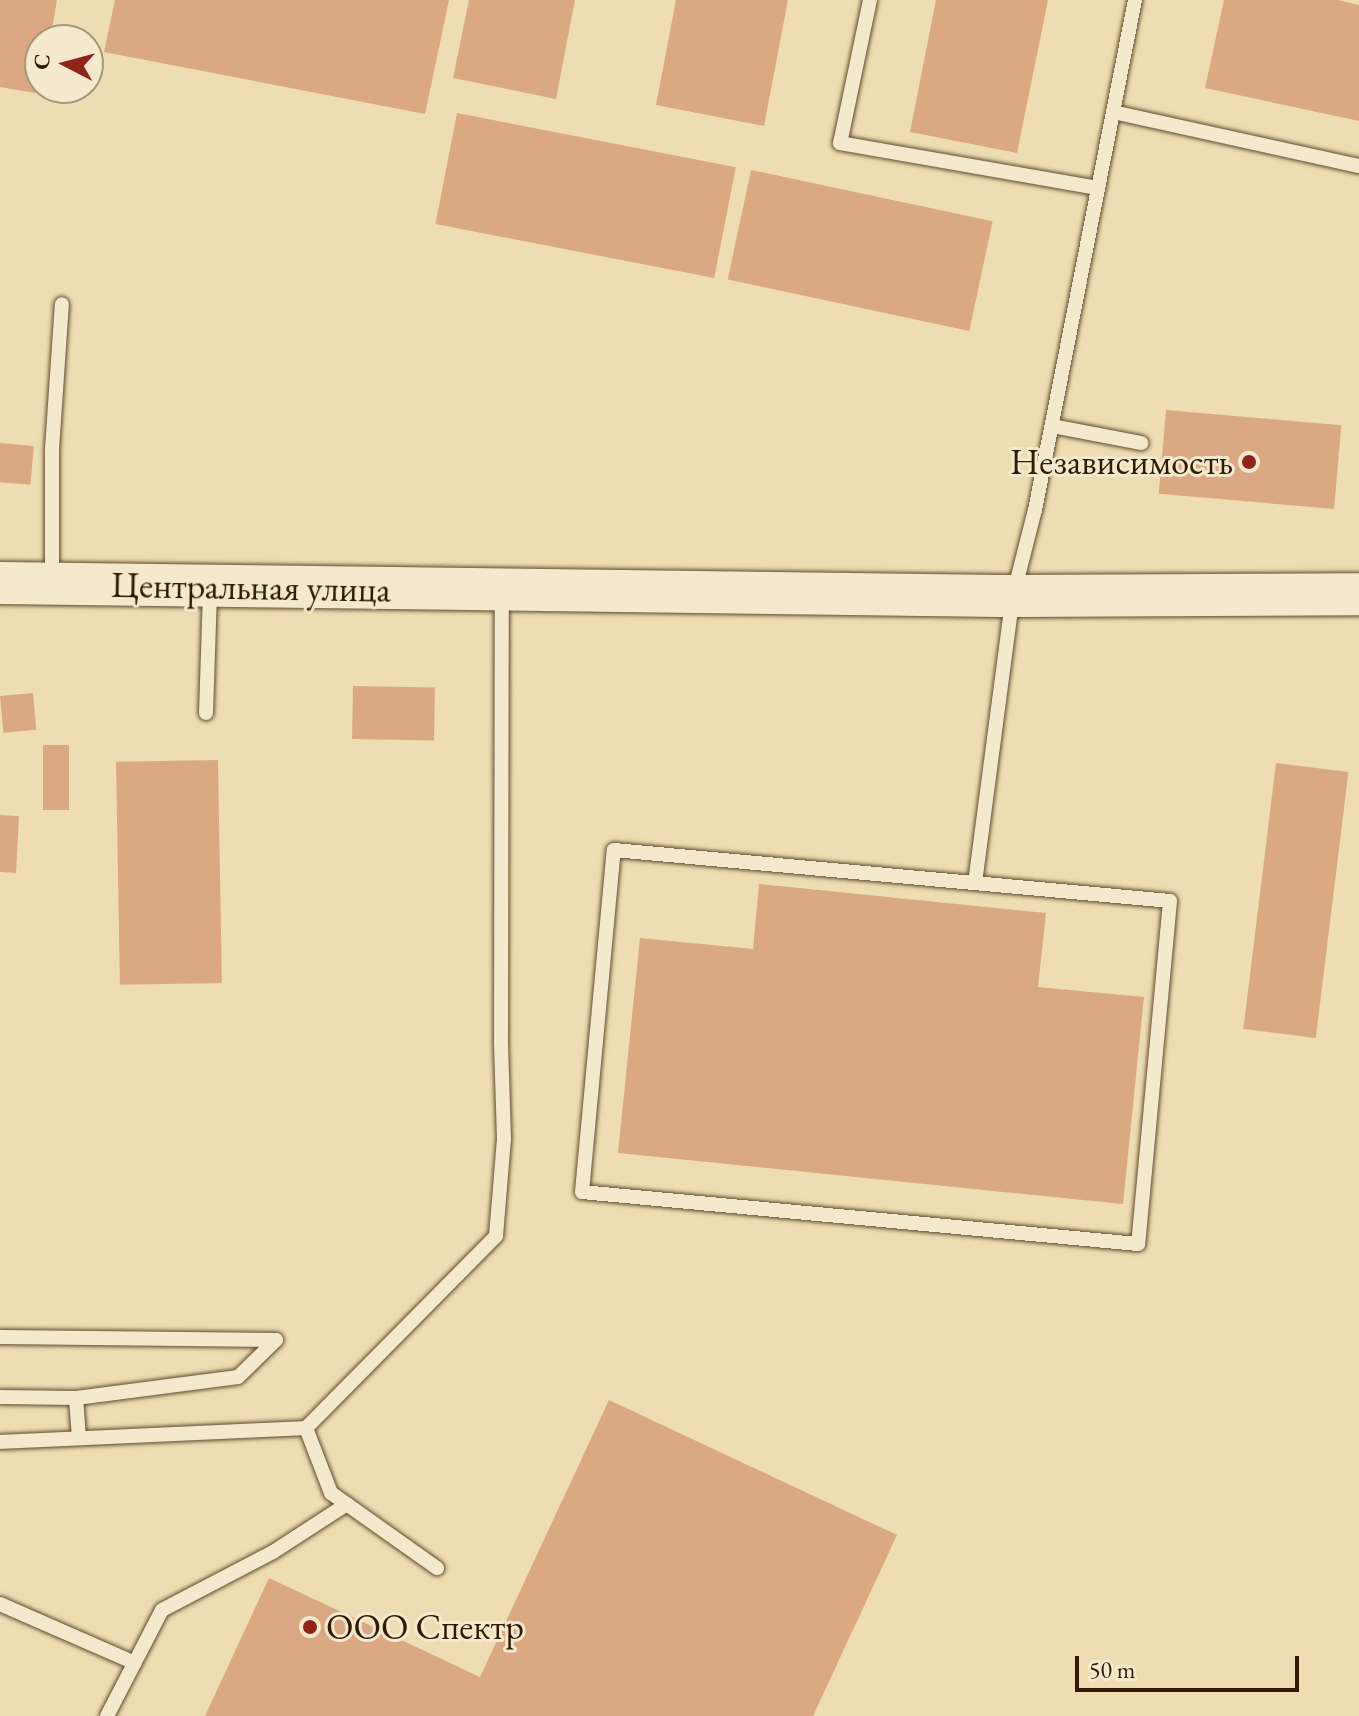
<!DOCTYPE html>
<html>
<head>
<meta charset="utf-8">
<style>
  body { margin:0 }
  #map { position:relative; width:1359px; height:1716px; overflow:hidden; background:#eeddb2; font-family:"EB Garamond",serif }
  div>[style] { position:absolute }
  .building>* { inset:0; background:#dba884; transform-origin:0 0 }
  .roads { filter:drop-shadow(0 0 2px #614b2e) drop-shadow(0 0 2px #614b2e) }
  .service>* { height:14px; margin:-7px; padding:0 7px; transform-origin:7px; border-radius:7px; background:#f4e9cd }
  .secondary>* { height:42px; margin:-21px; padding:0 21px; transform-origin:21px; border-radius:21px; background:#f4e9cd }
  .dots>* { width:22px; height:22px; translate:-50% -50%; box-sizing:border-box; border:4px solid #f4e9cd; border-radius:50% }
  span { translate:-50% -50%; white-space:nowrap; text-align:center; line-height:1.15; -webkit-text-stroke:6px #f4e9cd; paint-order:stroke }
  .poi-label { font-size:36px; color:#321a02 }
  .right { translate:-100% -50%; text-align:right }
  .left { translate:0 -50%; text-align:left }
  .street-label { font-size:36px; color:#321a02 }
  .north { position:absolute; left:24px; top:24px; width:80px; height:80px; box-sizing:border-box; background:#f4e9cd; border:2px solid #a6967c; border-radius:50%; rotate:276deg; font-size:22px; font-weight:700; line-height:32px; text-align:center; color:#321a02 }
  .north::after { content:''; display:block; margin:auto; width:28px; height:36px; background:#8f2418; clip-path:polygon(50% 0,100% 100%,50% 72%,0 100%) }
  .scale { position:absolute; left:1075px; top:1656px; width:224px; height:36px; box-sizing:border-box; border:4px solid #321a02; border-top:0; padding-left:10px; font-size:24px; line-height:28px; white-space:nowrap; color:#321a02; -webkit-text-stroke:6px #f4e9cd; paint-order:stroke }
</style>
</head>
<body>
<div id="map">
  <div class="building">
    <div style="clip-path:polygon(0 0,57px 0,50px 40px,40px 40px,41px 94px,0 87px)"></div>
    <div style="clip-path:polygon(115px 0,449px 0,425px 114px,104px 52px)"></div>
    <div style="clip-path:polygon(469px 0,575px 0,556px 99px,453px 78px)"></div>
    <div style="clip-path:polygon(676px 0,788px 0,764px 126px,656px 105px)"></div>
    <div style="clip-path:polygon(936px 0,1048px 0,1017px 153px,910px 132px)"></div>
    <div style="clip-path:polygon(1224px 0,1338px 0,1359px 5px,1359px 121px,1205px 88px)"></div>
    <div style="left:457px;top:113px;width:284px;height:113px;rotate:11deg"></div>
    <div style="left:751px;top:170px;width:247px;height:112px;rotate:12deg"></div>
    <div style="left:1166px;top:410px;width:176px;height:84px;rotate:5deg"></div>
    <div style="left:0;top:443px;width:34px;height:39px;rotate:5deg"></div>
    <div style="left:353px;top:686px;width:82px;height:53px;rotate:1deg"></div>
    <div style="left:33px;top:693px;width:37px;height:33px;rotate:85deg"></div>
    <div style="left:43px;top:745px;width:26px;height:65px"></div>
    <div style="left:218px;top:760px;width:223px;height:102px;rotate:89deg"></div>
    <div style="left:1276px;top:763px;width:73px;height:268px;rotate:7deg"></div>
    <div style="left:0;top:815px;width:19px;height:57px;rotate:3deg"></div>
    <div style="clip-path:polygon(759px 884px,1046px 913px,1038px 987px,1144px 997px,1123px 1204px,618px 1153px,640px 938px,753px 949px)"></div>
    <div style="clip-path:polygon(609px 1400px,897px 1535px,813px 1716px,205px 1716px,269px 1578px,480px 1677px)"></div>
  </div>
  <div class="roads">
    <div class="service">
      <div style="left:870px;top:0;width:146px;rotate:101.8deg"></div>
      <div style="left:840px;top:143px;width:262px;rotate:9.9deg"></div>
      <div style="left:1113px;top:112px;width:252px;rotate:12.4deg"></div>
      <div style="left:1052px;top:426px;width:91px;rotate:10.8deg"></div>
      <div style="left:52px;top:579px;width:130px;rotate:-90deg"></div>
      <div style="left:52px;top:449px;width:145px;rotate:-86.1deg"></div>
      <div style="left:206px;top:713px;width:123px;rotate:-88.1deg"></div>
      <div style="left:614px;top:850px;width:558px;rotate:5.24deg"></div>
      <div style="left:1170px;top:901px;width:344px;rotate:95.3deg"></div>
      <div style="left:1138px;top:1244px;width:558px;rotate:-174.66deg"></div>
      <div style="left:582px;top:1192px;width:343px;rotate:-84.7deg"></div>
      <div style="left:975px;top:883px;width:290px;rotate:-82.5deg"></div>
      <div style="left:1013px;top:596px;width:89px;rotate:-75.7deg"></div>
      <div style="left:1035px;top:510px;width:520px;rotate:-78.91deg"></div>
      <div style="left:0;top:1337px;width:276px;rotate:0.6deg"></div>
      <div style="left:276px;top:1340px;width:53px;rotate:135.8deg"></div>
      <div style="left:238px;top:1377px;width:163px;rotate:172.6deg"></div>
      <div style="left:76px;top:1398px;width:76px;rotate:-179.2deg"></div>
      <div style="left:76px;top:1398px;width:40px;rotate:85.7deg"></div>
      <div style="left:306px;top:1428px;width:70px;rotate:69deg"></div>
      <div style="left:331px;top:1493px;width:130px;rotate:35.3deg"></div>
      <div style="left:0;top:1442px;width:306px;rotate:-2.6deg"></div>
      <div style="left:306px;top:1428px;width:270px;rotate:-45.3deg"></div>
      <div style="left:496px;top:1236px;width:97px;rotate:-85.3deg"></div>
      <div style="left:504px;top:1139px;width:97px;rotate:-91.8deg"></div>
      <div style="left:501px;top:1042px;width:448px;rotate:-89.9deg"></div>
      <div style="left:0;top:1604px;width:147px;rotate:23.6deg"></div>
      <div style="left:107px;top:1716px;width:119px;rotate:-62.6deg"></div>
      <div style="left:162px;top:1610px;width:125px;rotate:-27.6deg"></div>
      <div style="left:273px;top:1552px;width:88px;rotate:-33deg"></div>
    </div>
    <div class="secondary">
      <div style="left:0;top:583px;width:1013px;rotate:0.74deg"></div>
      <div style="left:1013px;top:596px;width:346px;rotate:-0.3deg"></div>
    </div>
  </div>
  <div class="dots">
    <div style="left:1249px;top:462px;background:#8f2418"></div>
    <div style="left:310px;top:1627px;background:#8f2418"></div>
  </div>
  <div class="poi-label">
    <span class="right" style="left:1233px;top:462px">Независимость</span>
    <span class="left" style="left:326px;top:1627px">ООО Спектр</span>
  </div>
  <div class="street-label">
    <span style="left:251px;top:587px;rotate:1deg">Центральная улица</span>
  </div>
  <div class="north">С</div>
  <div class="scale">50 m</div>
</div>
</body>
</html>
